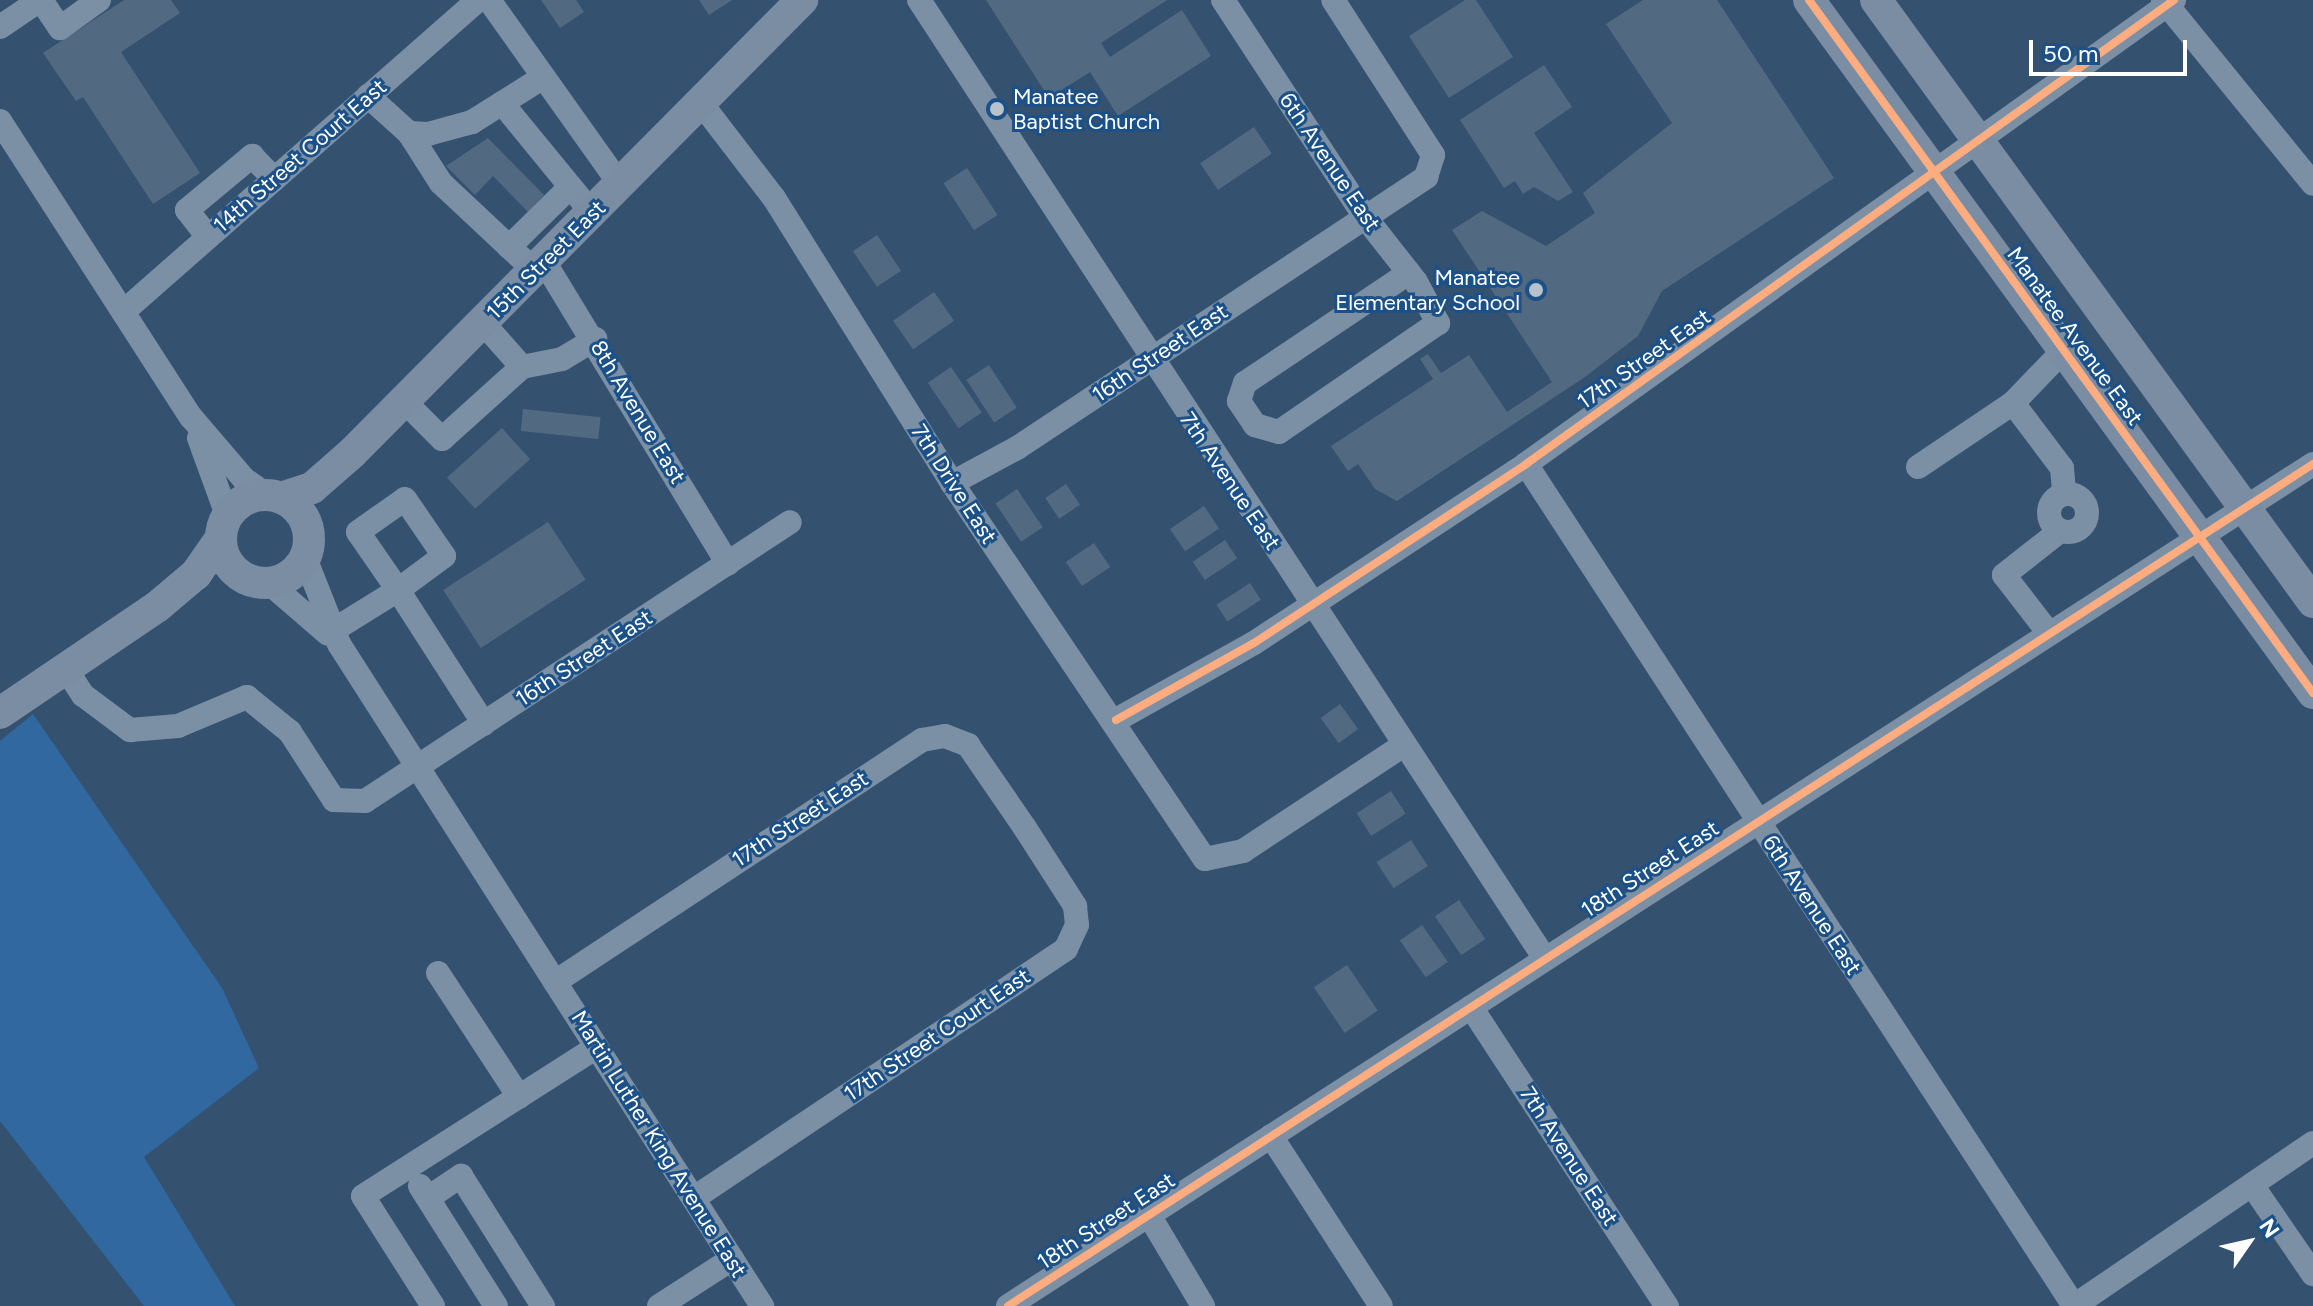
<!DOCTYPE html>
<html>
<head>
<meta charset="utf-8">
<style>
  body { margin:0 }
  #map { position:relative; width:2313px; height:1306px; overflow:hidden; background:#345170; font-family:Figtree,sans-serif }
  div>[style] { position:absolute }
  .green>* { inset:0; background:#30689f }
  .building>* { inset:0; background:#526982; transform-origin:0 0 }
  .minor>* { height:24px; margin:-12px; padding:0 12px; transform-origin:12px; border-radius:12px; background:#7b90a5 }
  .minor>.ring { margin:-12px; padding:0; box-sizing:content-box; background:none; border:24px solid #7b90a5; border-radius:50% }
  .major>* { height:32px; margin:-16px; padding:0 16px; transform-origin:16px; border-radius:16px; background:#7a8da3 }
  .major>.ring { margin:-16px; padding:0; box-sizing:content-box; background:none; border:32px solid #7a8da3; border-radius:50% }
  .cycleway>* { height:8px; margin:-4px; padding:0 4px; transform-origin:4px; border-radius:4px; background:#ffac80 }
  .dots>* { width:22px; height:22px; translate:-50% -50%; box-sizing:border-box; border:4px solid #1b5188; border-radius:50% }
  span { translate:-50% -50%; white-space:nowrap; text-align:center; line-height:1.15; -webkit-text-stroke:6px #1b5188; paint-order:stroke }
  .poi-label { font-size:22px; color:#fff }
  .left { translate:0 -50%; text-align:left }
  .right { translate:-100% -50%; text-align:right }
  .street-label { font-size:22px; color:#fff }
  .north { position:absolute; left:2209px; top:1202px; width:80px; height:80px; -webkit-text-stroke:6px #1b5188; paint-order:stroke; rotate:56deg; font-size:22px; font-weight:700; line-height:32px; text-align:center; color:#fff }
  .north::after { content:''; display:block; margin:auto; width:28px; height:36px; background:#fff; clip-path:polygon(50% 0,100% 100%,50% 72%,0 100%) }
  .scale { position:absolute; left:2029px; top:40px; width:158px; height:36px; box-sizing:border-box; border:4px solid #fff; border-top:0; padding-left:10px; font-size:24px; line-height:28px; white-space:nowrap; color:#fff; -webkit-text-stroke:6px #1b5188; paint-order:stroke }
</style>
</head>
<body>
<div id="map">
  <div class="green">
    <div style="clip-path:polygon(33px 714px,222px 988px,259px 1068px,144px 1157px,235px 1306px,144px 1306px,0 1121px,0 741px)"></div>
  </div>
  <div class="building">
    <div style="clip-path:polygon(124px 0,171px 0,180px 13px,121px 52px,200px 173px,153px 204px,83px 97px,76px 101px,43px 53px)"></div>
    <div style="clip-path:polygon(541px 0,576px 0,584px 12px,560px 28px)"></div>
    <div style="clip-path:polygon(699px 0,732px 0,709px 15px)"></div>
    <div style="clip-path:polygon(986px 0,1167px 0,1101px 43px,1110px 57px,1182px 10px,1211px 56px,1118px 116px,1090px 72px,1049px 98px)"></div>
    <div style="clip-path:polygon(1465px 0,1476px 0,1513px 57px,1449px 98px,1409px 36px)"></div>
    <div style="clip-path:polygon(1643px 0,1717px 0,1834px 178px,1662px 291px,1638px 336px,1585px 377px,1397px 501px,1375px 489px,1358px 464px,1348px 471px,1331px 446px,1433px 379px,1420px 359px,1428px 354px,1441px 373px,1469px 355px,1507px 412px,1552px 382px,1452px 230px,1482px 211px,1546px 246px,1595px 213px,1583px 193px,1672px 123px,1606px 24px)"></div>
    <div style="clip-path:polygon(1544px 65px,1572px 107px,1534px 133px,1573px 192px,1558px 201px,1534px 187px,1523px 194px,1515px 181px,1504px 188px,1460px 120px)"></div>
    <div style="left:1254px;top:127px;width:32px;height:65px;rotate:56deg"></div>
    <div style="clip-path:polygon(488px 138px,544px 195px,528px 212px,493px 176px,475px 195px,446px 166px)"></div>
    <div style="left:967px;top:168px;width:56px;height:28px;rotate:57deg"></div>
    <div style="left:877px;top:235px;width:43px;height:29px;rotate:56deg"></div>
    <div style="left:934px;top:292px;width:35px;height:50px;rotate:55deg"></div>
    <div style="left:989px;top:365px;width:51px;height:27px;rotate:57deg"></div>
    <div style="left:951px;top:367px;width:55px;height:28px;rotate:56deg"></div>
    <div style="left:523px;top:409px;width:78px;height:22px;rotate:6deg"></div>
    <div style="left:502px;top:428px;width:42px;height:74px;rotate:48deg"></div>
    <div style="left:1066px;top:484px;width:25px;height:25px;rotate:56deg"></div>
    <div style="left:1017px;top:489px;width:46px;height:26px;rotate:56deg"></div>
    <div style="left:1204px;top:506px;width:27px;height:41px;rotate:56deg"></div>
    <div style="left:548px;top:522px;width:69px;height:125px;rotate:57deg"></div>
    <div style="left:1225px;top:540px;width:22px;height:39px;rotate:56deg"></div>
    <div style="left:1094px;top:543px;width:29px;height:34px;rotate:56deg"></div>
    <div style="left:1250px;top:583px;width:20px;height:40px;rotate:57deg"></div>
    <div style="left:1340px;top:704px;width:31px;height:24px;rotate:54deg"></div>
    <div style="left:1391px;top:791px;width:27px;height:41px;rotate:57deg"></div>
    <div style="left:1411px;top:840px;width:31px;height:41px;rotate:57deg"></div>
    <div style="left:1459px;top:900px;width:47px;height:29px;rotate:56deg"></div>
    <div style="left:1422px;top:925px;width:45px;height:27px;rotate:55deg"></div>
    <div style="left:1347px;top:965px;width:55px;height:40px;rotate:56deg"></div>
  </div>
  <div class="minor">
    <div style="left:41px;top:0;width:34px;rotate:56deg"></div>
    <div style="left:60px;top:28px;width:48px;rotate:-35.7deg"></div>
    <div style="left:489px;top:0;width:228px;rotate:54.6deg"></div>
    <div style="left:919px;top:0;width:1145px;rotate:56.86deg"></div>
    <div style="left:1223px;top:0;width:259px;rotate:56.8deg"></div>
    <div style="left:1365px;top:217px;width:71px;rotate:51.8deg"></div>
    <div style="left:1409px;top:273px;width:11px;rotate:52deg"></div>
    <div style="left:1416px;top:282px;width:47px;rotate:61.8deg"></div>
    <div style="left:1438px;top:323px;width:193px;rotate:145.6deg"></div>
    <div style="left:1279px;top:432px;width:25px;rotate:-164deg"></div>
    <div style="left:1255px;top:425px;width:29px;rotate:-124deg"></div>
    <div style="left:1239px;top:401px;width:19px;rotate:-72deg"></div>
    <div style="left:1245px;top:383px;width:197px;rotate:-33.9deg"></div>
    <div style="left:2163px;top:0;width:237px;rotate:50.8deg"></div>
    <div style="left:0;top:27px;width:48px;rotate:-34deg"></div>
    <div style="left:368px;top:96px;width:55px;rotate:42.1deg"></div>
    <div style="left:409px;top:133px;width:19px;rotate:3deg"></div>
    <div style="left:428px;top:134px;width:46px;rotate:-15.3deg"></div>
    <div style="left:472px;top:122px;width:83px;rotate:-32.2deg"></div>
    <div style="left:502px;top:103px;width:144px;rotate:50.7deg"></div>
    <div style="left:701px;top:103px;width:120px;rotate:52.5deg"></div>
    <div style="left:774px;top:198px;width:336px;rotate:58deg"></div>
    <div style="left:952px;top:483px;width:453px;rotate:56.1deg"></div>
    <div style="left:1205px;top:859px;width:39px;rotate:-12deg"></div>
    <div style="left:1243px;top:851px;width:193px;rotate:-33.4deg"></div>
    <div style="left:0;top:121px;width:352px;rotate:57.2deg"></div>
    <div style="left:191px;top:417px;width:82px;rotate:49.5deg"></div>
    <div style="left:244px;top:479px;width:28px;rotate:35deg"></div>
    <div style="left:409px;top:133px;width:59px;rotate:57.4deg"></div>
    <div style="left:441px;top:183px;width:130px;rotate:43.1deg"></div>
    <div style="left:208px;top:237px;width:34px;rotate:-128deg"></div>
    <div style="left:187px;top:210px;width:85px;rotate:-39.7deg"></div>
    <div style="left:252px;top:156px;width:32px;rotate:46deg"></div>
    <div style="left:509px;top:247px;width:86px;rotate:-44.5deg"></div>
    <div style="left:545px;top:263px;width:352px;rotate:58.7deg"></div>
    <div style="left:123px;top:312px;width:473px;rotate:-41.3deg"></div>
    <div style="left:483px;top:323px;width:59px;rotate:48.4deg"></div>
    <div style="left:2064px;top:350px;width:74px;rotate:133.9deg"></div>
    <div style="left:2013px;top:403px;width:81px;rotate:53deg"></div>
    <div style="left:2062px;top:468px;width:25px;rotate:85deg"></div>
    <div style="left:413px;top:410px;width:41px;rotate:45deg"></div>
    <div style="left:442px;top:439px;width:108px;rotate:-42deg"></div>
    <div style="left:522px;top:367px;width:41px;rotate:-11.3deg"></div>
    <div style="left:562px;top:359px;width:39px;rotate:-31deg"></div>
    <div style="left:199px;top:438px;width:82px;rotate:70deg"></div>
    <div style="left:1526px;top:464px;width:1005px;rotate:56.94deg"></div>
    <div style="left:1918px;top:467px;width:115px;rotate:-34deg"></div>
    <div style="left:952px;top:483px;width:74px;rotate:-28.3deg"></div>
    <div style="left:1017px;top:448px;width:491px;rotate:-33.5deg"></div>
    <div style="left:1426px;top:177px;width:23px;rotate:-72deg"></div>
    <div style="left:1433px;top:155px;width:184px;rotate:-122.8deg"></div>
    <div class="ring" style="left:2049px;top:494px;width:14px;height:14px"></div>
    <div style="left:405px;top:499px;width:69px;rotate:55.6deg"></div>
    <div style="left:444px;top:556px;width:57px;rotate:143.5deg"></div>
    <div style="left:398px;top:590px;width:70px;rotate:-124.6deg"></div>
    <div style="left:358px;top:532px;width:57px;rotate:-35.1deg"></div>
    <div style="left:305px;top:558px;width:92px;rotate:68.4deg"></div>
    <div style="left:339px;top:644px;width:786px;rotate:57.42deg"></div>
    <div style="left:269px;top:583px;width:78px;rotate:40.8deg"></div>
    <div style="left:332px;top:631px;width:78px;rotate:-31.8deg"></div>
    <div style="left:398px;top:590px;width:159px;rotate:57.3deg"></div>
    <div style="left:2048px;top:632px;width:72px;rotate:-127.7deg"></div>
    <div style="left:2004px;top:575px;width:71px;rotate:-38.2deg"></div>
    <div style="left:66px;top:669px;width:31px;rotate:57deg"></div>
    <div style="left:83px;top:695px;width:59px;rotate:36.7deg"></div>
    <div style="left:130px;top:730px;width:48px;rotate:-4.8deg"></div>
    <div style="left:178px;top:726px;width:75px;rotate:-22.8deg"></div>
    <div style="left:247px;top:697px;width:55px;rotate:39.1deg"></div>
    <div style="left:290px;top:732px;width:81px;rotate:57.1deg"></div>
    <div style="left:334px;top:800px;width:31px;rotate:2deg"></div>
    <div style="left:365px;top:801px;width:508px;rotate:-33.28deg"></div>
    <div style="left:1116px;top:720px;width:158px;rotate:-29.2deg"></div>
    <div style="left:1254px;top:643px;width:326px;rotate:-33.3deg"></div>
    <div style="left:1526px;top:464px;width:797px;rotate:-35.6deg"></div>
    <div style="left:438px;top:973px;width:148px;rotate:56.8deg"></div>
    <div style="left:555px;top:982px;width:440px;rotate:-33.4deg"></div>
    <div style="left:922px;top:740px;width:23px;rotate:-10deg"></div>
    <div style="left:945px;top:736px;width:25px;rotate:21deg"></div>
    <div style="left:968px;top:745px;width:101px;rotate:55.5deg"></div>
    <div style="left:1025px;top:828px;width:93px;rotate:57.3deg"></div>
    <div style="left:1075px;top:906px;width:19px;rotate:84deg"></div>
    <div style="left:1077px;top:925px;width:26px;rotate:115deg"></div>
    <div style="left:1066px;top:949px;width:448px;rotate:146.2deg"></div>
    <div style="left:1471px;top:1007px;width:358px;rotate:56.8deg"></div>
    <div style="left:1271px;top:1136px;width:202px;rotate:57.1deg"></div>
    <div style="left:2252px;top:1185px;width:108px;rotate:55.6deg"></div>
    <div style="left:420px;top:1186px;width:142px;rotate:57.7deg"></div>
    <div style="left:428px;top:1198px;width:40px;rotate:-34deg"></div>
    <div style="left:461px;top:1176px;width:154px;rotate:57.8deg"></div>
    <div style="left:1149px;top:1215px;width:106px;rotate:59.3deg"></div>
    <div style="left:433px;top:1306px;width:130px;rotate:-122.5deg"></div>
    <div style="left:363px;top:1196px;width:277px;rotate:-32.5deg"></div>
    <div style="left:659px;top:1306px;width:87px;rotate:-32.8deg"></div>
    <div style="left:1008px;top:1306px;width:1553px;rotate:-32.83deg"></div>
    <div style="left:2074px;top:1306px;width:289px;rotate:-34.3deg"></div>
  </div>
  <div class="major">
    <div style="left:1809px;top:0;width:857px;rotate:53.97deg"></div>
    <div style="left:1876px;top:0;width:744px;rotate:54.02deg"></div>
    <div class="ring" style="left:221px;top:495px;width:56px;height:56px"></div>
    <div style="left:281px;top:498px;width:33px;rotate:-18deg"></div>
    <div style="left:312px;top:488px;width:53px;rotate:-41.2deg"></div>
    <div style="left:352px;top:453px;width:639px;rotate:-45.19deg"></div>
    <div style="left:0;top:713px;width:191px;rotate:-34.1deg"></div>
    <div style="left:158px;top:606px;width:50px;rotate:-40.1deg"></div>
    <div style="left:196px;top:574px;width:44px;rotate:-55.2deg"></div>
  </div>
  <div class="cycleway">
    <div style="left:1809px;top:0;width:857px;rotate:53.97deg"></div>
    <div style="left:1116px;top:720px;width:158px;rotate:-29.2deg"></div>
    <div style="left:1254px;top:643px;width:326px;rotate:-33.3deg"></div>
    <div style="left:1526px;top:464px;width:797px;rotate:-35.6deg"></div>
    <div style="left:1008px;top:1306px;width:1553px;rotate:-32.83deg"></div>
  </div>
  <div class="dots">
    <div style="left:997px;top:109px;background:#b8c2cd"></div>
    <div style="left:1536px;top:290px;background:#b8c2cd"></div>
  </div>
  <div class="poi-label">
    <span class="left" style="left:1013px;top:109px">Manatee<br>Baptist Church</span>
    <span class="right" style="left:1520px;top:290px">Manatee<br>Elementary School</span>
  </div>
  <div class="street-label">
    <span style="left:300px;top:156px;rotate:-41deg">14th Street Court East</span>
    <span style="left:1330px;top:162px;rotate:56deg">6th Avenue East</span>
    <span style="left:546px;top:260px;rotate:-45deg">15th Street East</span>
    <span style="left:2075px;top:336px;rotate:54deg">Manatee Avenue East</span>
    <span style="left:1160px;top:353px;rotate:-34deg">16th Street East</span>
    <span style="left:1644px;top:359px;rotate:-35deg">17th Street East</span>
    <span style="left:638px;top:412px;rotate:59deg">8th Avenue East</span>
    <span style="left:1230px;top:481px;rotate:56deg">7th Avenue East</span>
    <span style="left:954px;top:484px;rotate:57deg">7th Drive East</span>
    <span style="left:584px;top:658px;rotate:-33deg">16th Street East</span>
    <span style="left:800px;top:819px;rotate:-33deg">17th Street East</span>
    <span style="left:1650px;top:869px;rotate:-33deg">18th Street East</span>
    <span style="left:1812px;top:905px;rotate:57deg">6th Avenue East</span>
    <span style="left:937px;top:1035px;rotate:-34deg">17th Street Court East</span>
    <span style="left:659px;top:1144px;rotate:58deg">Martin Luther King Avenue East</span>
    <span style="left:1569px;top:1156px;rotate:57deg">7th Avenue East</span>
    <span style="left:1106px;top:1221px;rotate:-33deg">18th Street East</span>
  </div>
  <div class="north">N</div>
  <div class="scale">50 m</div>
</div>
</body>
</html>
